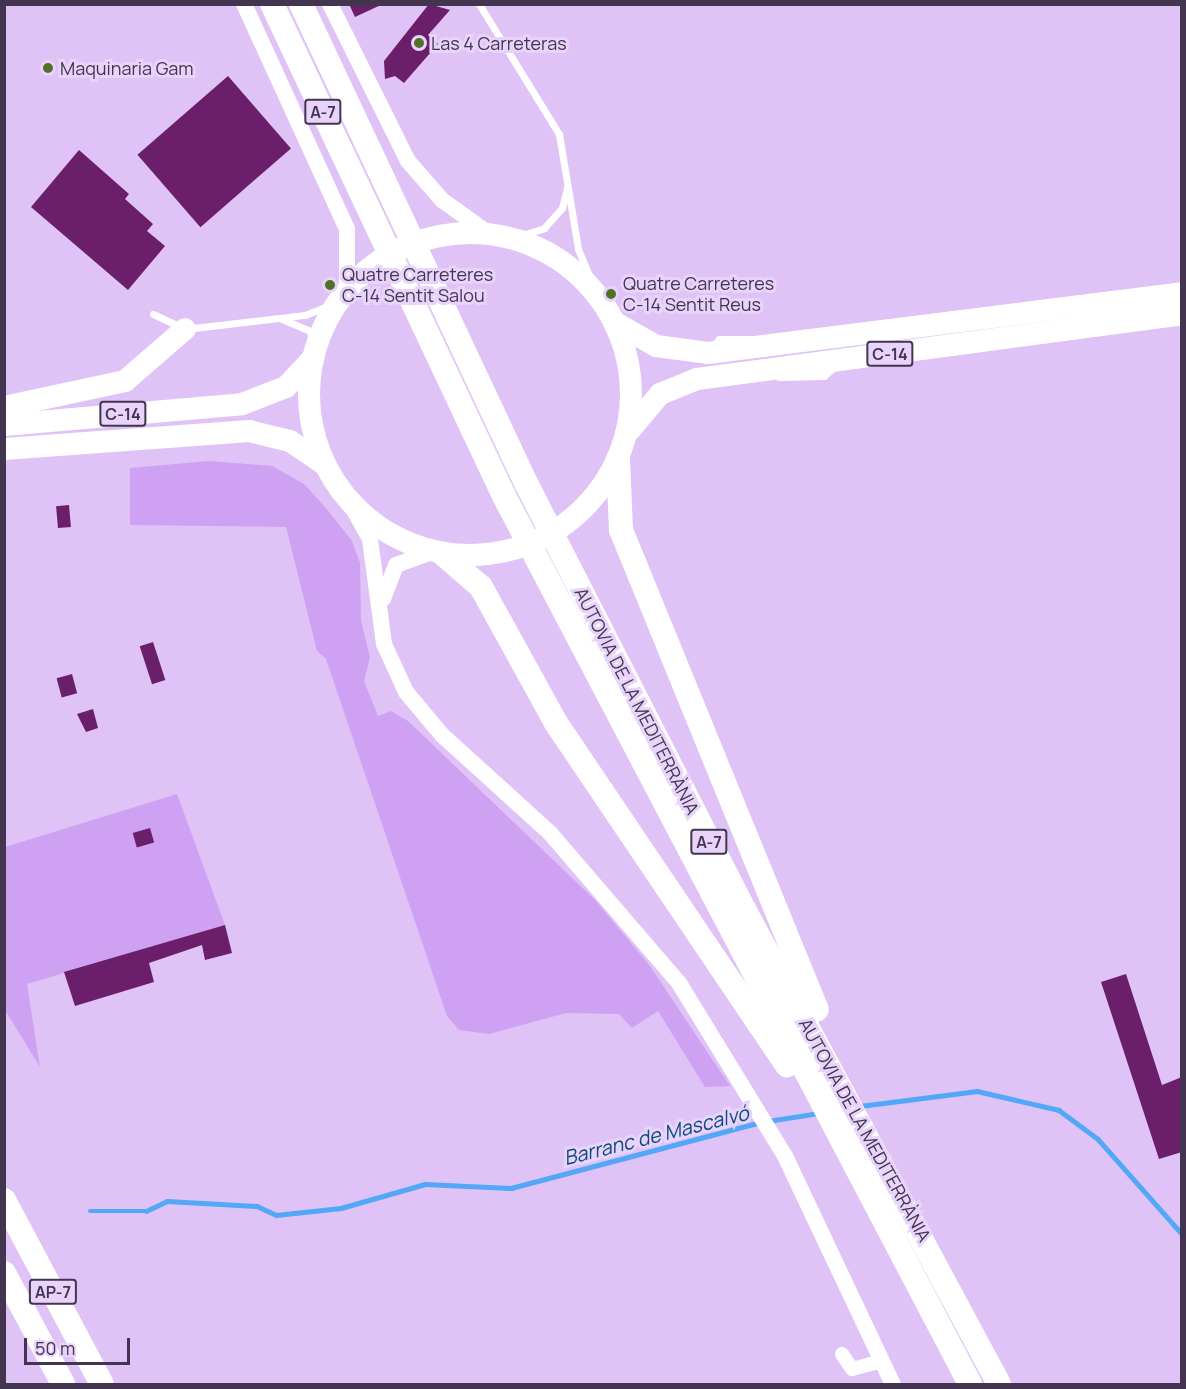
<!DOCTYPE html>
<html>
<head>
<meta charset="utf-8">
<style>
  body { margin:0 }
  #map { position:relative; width:1186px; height:1389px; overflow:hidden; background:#dfc3f7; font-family:Manrope,sans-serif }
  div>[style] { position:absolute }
  .green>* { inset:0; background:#cea1f2 }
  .stream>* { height:4.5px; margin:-2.25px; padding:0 2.25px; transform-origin:2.25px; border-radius:2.25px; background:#52a7f7 }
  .building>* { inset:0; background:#6b1e69; transform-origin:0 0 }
  .service>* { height:7px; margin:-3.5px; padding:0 3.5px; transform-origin:3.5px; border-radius:3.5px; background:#fff }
  .minor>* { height:14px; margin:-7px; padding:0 7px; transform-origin:7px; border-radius:7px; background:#fff }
  .tertiary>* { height:16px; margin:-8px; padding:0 8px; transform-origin:8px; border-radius:8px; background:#fff }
  .trunk>* { height:22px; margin:-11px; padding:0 11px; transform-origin:11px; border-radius:11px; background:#fff }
  .trunk>.ring { margin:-11px; padding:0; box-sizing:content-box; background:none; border:22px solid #fff; border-radius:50% }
  .motorway>* { height:24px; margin:-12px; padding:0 12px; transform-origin:12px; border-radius:12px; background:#fff }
  .dots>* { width:16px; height:16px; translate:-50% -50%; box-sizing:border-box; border:3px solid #e8d3fb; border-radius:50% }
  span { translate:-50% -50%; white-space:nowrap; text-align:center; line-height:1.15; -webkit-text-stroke:6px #e8d3fb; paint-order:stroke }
  .shield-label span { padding:2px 4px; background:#e8d3fb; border:2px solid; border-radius:4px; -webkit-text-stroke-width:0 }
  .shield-label { font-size:16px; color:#43354f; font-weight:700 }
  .poi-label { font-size:18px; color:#43354f }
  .left { translate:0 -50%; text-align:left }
  .street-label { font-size:18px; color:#43354f }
  .water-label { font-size:20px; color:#0d4b7e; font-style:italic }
  .frame { position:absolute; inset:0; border:6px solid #43354f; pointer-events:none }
  .scale { position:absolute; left:24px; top:1338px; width:106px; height:27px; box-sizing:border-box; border:3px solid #43354f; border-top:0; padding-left:8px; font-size:18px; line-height:21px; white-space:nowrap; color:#43354f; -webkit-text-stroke:4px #e8d3fb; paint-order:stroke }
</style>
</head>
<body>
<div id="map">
  <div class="green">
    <div style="clip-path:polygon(209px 461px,272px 466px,304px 484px,326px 508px,352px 541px,360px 563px,361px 621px,370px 657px,364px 681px,378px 716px,391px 711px,408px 721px,595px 900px,650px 966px,730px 1086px,705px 1087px,658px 1011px,632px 1028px,619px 1014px,566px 1013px,489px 1034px,459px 1030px,447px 1016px,326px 659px,317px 651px,286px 527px,130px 525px,130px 468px)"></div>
    <div style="clip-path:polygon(177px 794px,225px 925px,27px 984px,40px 1067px,5px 1010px,5px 847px)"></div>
  </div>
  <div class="stream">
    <div style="left:860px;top:1106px;width:118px;rotate:-7.3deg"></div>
    <div style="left:977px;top:1091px;width:84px;rotate:13deg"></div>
    <div style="left:1059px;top:1110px;width:49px;rotate:36.6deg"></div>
    <div style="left:1098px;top:1139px;width:127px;rotate:48.5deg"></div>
    <div style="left:768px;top:1121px;width:52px;rotate:-8.9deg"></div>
    <div style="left:90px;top:1211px;width:56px"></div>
    <div style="left:146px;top:1211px;width:23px;rotate:-25deg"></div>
    <div style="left:167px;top:1201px;width:90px;rotate:3.2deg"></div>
    <div style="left:257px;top:1206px;width:21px;rotate:25deg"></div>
    <div style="left:276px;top:1215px;width:65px;rotate:-6.1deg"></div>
    <div style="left:341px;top:1208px;width:87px;rotate:-15.9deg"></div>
    <div style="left:425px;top:1184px;width:86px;rotate:2.7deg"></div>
    <div style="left:511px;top:1188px;width:258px;rotate:-14.8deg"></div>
  </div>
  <div class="building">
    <div style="clip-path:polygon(349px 4px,383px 4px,355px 17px)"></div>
    <div style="clip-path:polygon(429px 4px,450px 10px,428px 35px,438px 44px,404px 83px,395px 76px,385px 79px,384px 61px)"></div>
    <div style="left:228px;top:76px;width:96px;height:120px;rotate:49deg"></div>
    <div style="clip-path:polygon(79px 150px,129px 194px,125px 199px,153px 224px,147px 231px,165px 246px,128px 290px,31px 207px)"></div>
    <div style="left:69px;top:505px;width:22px;height:13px;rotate:85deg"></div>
    <div style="left:153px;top:642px;width:40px;height:14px;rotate:72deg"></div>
    <div style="left:72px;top:674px;width:20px;height:16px;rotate:75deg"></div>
    <div style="clip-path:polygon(93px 709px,98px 728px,86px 732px,77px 714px)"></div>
    <div style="left:150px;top:828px;width:15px;height:18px;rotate:74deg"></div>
    <div style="clip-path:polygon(225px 925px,232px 953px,205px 960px,202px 945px,149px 963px,154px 982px,75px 1006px,64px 972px)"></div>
    <div style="clip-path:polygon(1126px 974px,1162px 1085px,1182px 1077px,1182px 1152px,1159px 1159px,1101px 982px)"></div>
  </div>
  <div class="service">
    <div style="left:479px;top:4px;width:153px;rotate:58.4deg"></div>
    <div style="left:559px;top:134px;width:117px;rotate:80.6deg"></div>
    <div style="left:578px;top:249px;width:49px;rotate:67.1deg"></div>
    <div style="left:512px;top:238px;width:34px;rotate:-17deg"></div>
    <div style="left:544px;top:228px;width:27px;rotate:-48deg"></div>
    <div style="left:562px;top:208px;width:21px;rotate:-76deg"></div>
    <div style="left:153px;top:314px;width:35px;rotate:25deg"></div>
    <div style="left:185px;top:329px;width:121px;rotate:-6.7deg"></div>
    <div style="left:305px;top:315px;width:35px;rotate:-22deg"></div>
    <div style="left:282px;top:319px;width:30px;rotate:23deg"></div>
    <div style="left:310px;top:331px;width:21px;rotate:79deg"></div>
    <div style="left:713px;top:346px;width:9px;rotate:-49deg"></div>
    <div style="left:719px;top:339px;width:47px"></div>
    <div style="left:779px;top:377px;width:45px;rotate:-1.3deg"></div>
    <div style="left:824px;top:376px;width:12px;rotate:-42deg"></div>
  </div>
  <div class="minor">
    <div style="left:842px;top:1354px;width:18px;rotate:56deg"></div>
    <div style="left:852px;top:1369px;width:31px;rotate:-15deg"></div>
  </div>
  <div class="tertiary">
    <div style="left:244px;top:4px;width:247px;rotate:65.4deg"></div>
    <div style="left:347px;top:229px;width:61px;rotate:90deg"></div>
    <div style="left:330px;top:4px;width:175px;rotate:63.6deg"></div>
    <div style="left:408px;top:161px;width:52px;rotate:48.9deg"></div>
    <div style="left:442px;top:200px;width:57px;rotate:35.7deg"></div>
    <div style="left:350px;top:503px;width:41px;rotate:60.9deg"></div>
    <div style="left:370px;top:539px;width:106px;rotate:82.4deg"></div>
    <div style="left:384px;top:644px;width:53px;rotate:65.4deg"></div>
    <div style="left:406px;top:692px;width:56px;rotate:50.1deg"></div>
    <div style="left:442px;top:735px;width:146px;rotate:42.2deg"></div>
    <div style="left:550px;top:833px;width:198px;rotate:49.3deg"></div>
    <div style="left:679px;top:983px;width:203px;rotate:58.5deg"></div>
    <div style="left:785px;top:1156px;width:252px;rotate:64.7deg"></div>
    <div style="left:383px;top:599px;width:36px;rotate:-69deg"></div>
    <div style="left:396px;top:565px;width:38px;rotate:-20deg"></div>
  </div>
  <div class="trunk">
    <div class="ring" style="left:309px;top:233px;width:300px;height:300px"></div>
    <div style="left:614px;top:322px;width:48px;rotate:29.7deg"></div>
    <div style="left:656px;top:346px;width:52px;rotate:7.7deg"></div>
    <div style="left:708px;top:353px;width:478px;rotate:-7.2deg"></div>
    <div style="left:4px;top:407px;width:124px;rotate:-12.1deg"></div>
    <div style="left:125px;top:381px;width:79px;rotate:-40.9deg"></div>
    <div style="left:4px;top:425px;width:239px;rotate:-5deg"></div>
    <div style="left:242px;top:404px;width:47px;rotate:-21.1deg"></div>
    <div style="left:286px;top:387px;width:40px;rotate:-47deg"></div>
    <div style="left:629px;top:431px;width:48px;rotate:-50deg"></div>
    <div style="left:660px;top:394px;width:40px;rotate:-22deg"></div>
    <div style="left:697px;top:379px;width:489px;rotate:-7.6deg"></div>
    <div style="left:4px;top:449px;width:246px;rotate:-4.2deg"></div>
    <div style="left:249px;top:431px;width:42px;rotate:13.7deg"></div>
    <div style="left:290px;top:441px;width:41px;rotate:34.1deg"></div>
  </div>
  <div class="motorway">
    <div style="left:272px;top:4px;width:544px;rotate:64.75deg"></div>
    <div style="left:504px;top:496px;width:1003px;rotate:62.31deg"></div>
    <div style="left:301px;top:4px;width:529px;rotate:64.84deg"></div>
    <div style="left:526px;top:483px;width:479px;rotate:62.9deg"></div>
    <div style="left:744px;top:909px;width:539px;rotate:61.77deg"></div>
    <div style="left:618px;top:459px;width:71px;rotate:87.6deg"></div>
    <div style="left:621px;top:530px;width:518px;rotate:67.79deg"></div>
    <div style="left:443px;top:554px;width:50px;rotate:41deg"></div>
    <div style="left:481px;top:587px;width:155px;rotate:61.1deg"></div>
    <div style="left:556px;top:723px;width:413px;rotate:56deg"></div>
    <div style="left:4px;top:1200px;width:208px;rotate:62deg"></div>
    <div style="left:4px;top:1273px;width:126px;rotate:62deg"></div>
  </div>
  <div class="dots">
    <div style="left:419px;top:43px;background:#527128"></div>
    <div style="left:48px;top:68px;background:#527128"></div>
    <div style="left:330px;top:285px;background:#527128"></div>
    <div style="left:611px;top:294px;background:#527128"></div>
  </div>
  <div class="shield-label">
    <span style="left:323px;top:112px">A-7</span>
    <span style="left:890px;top:354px">C-14</span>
    <span style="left:123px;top:414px">C-14</span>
    <span style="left:709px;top:842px">A-7</span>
    <span style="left:53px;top:1292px">AP-7</span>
  </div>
  <div class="poi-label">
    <span class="left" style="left:431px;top:43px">Las 4 Carreteras</span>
    <span class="left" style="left:60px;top:68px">Maquinaria Gam</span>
    <span class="left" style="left:342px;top:285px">Quatre Carreteres<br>C-14 Sentit Salou</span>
    <span class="left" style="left:623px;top:294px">Quatre Carreteres<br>C-14 Sentit Reus</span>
  </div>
  <div class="street-label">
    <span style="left:637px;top:701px;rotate:63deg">AUTOVIA DE LA MEDITERRÀNIA</span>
    <span style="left:865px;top:1130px;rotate:61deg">AUTOVIA DE LA MEDITERRÀNIA</span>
  </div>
  <div class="water-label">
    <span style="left:656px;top:1135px;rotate:-14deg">Barranc de Mascalvó</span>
  </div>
  <div class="frame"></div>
  <div class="scale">50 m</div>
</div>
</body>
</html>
